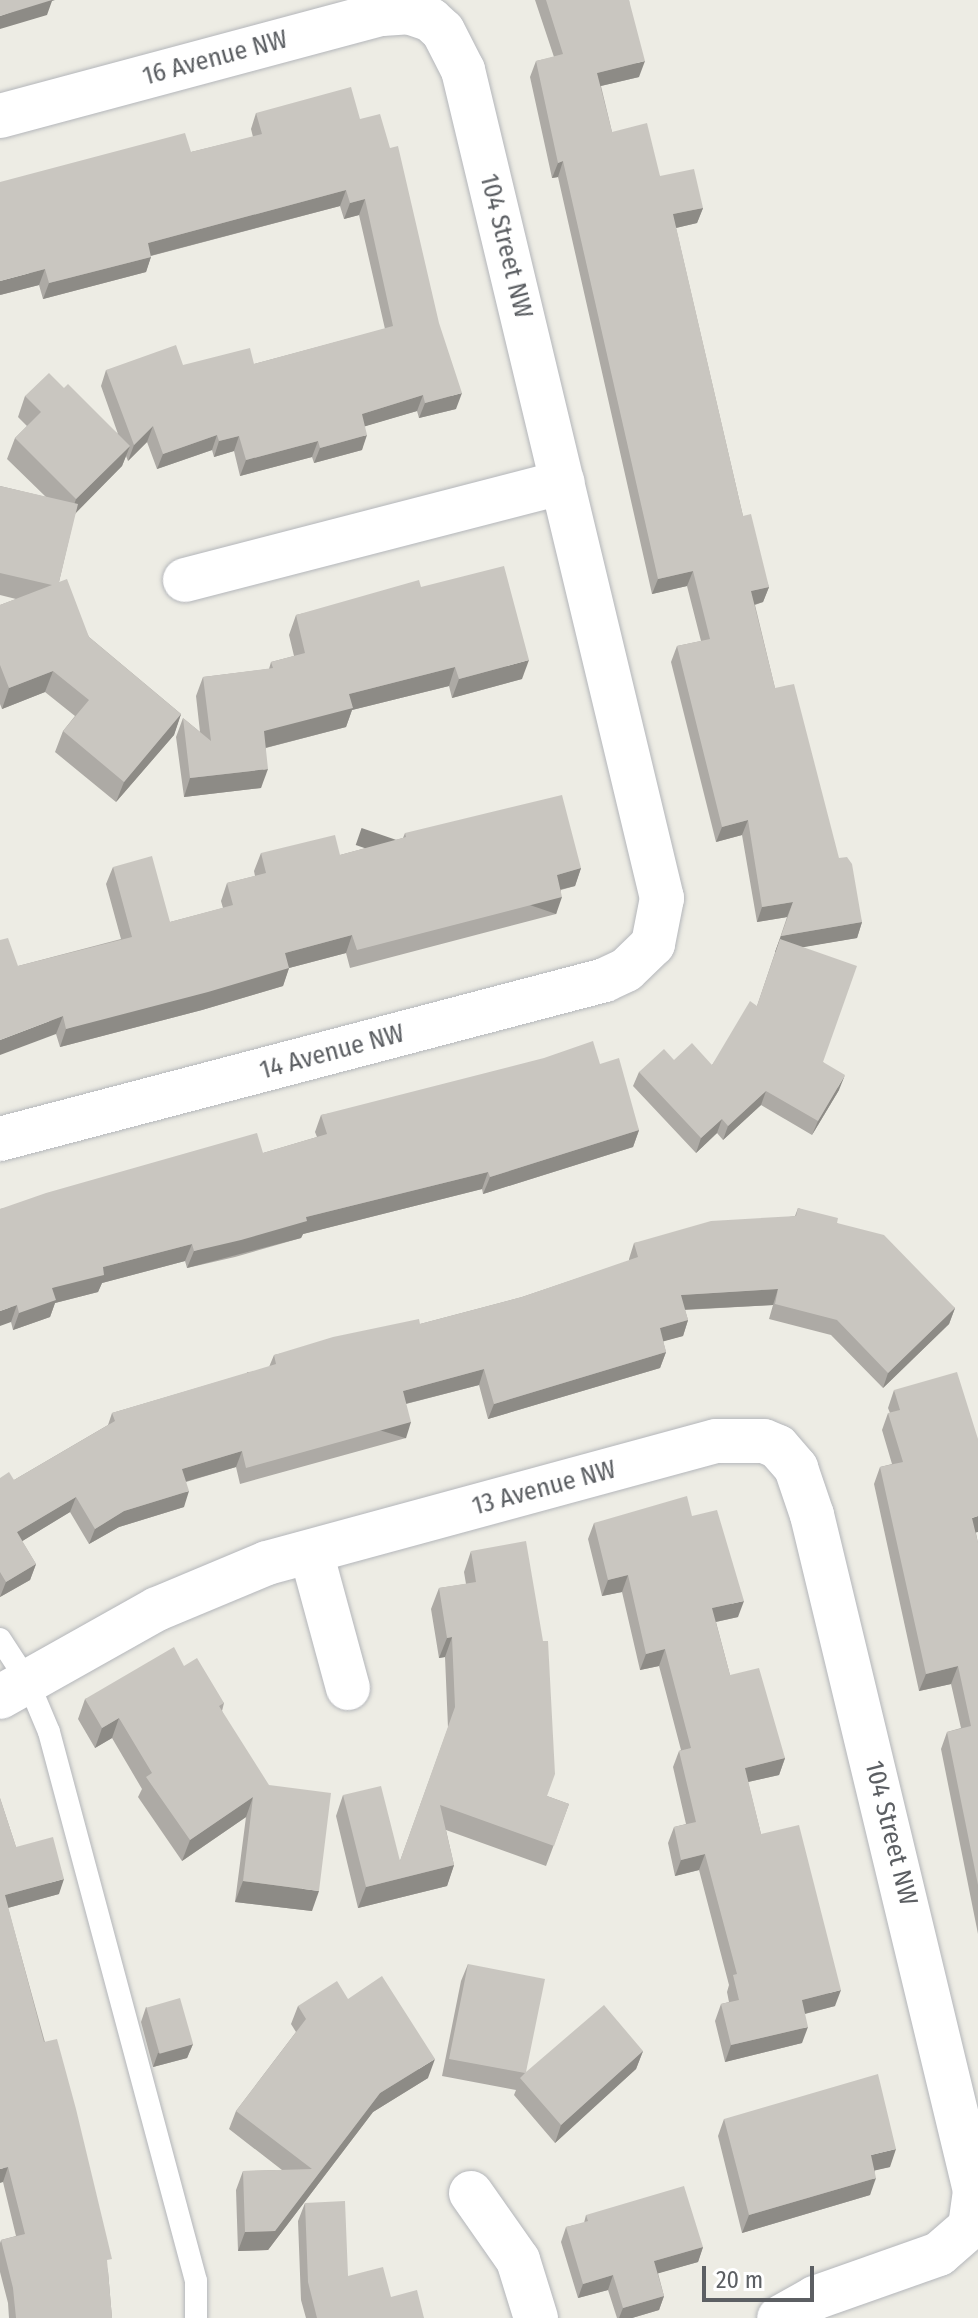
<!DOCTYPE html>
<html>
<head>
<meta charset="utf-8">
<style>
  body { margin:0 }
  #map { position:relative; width:978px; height:2318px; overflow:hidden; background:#edece4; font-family:"Fira Sans Condensed",sans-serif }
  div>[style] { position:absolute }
  .roads { filter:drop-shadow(0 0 2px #b4b6ba) drop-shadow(0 0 2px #b4b6ba) }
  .service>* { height:22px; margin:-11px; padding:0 11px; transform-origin:11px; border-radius:11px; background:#fff }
  .minor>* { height:44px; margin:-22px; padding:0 22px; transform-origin:22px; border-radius:22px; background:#fff }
  .wall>* { inset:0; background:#adaaa5 }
  .shaded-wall>* { inset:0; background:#8d8b86; transform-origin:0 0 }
  .building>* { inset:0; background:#c9c6c0; transform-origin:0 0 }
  span { translate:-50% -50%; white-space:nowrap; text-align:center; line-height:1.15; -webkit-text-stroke:6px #fff; paint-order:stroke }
  .street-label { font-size:26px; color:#5c5f63 }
  .scale { position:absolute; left:702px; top:2266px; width:112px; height:36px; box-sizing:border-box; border:4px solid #5c5f63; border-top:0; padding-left:10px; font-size:24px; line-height:28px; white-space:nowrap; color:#5c5f63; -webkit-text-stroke:6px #fff; paint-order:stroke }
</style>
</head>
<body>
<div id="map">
  <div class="roads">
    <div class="service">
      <div style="left:0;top:1639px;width:51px;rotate:56.9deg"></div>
      <div style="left:28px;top:1682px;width:54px;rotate:67.2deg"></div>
      <div style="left:49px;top:1732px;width:568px;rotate:75.01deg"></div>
      <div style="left:196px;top:2281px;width:37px;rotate:90deg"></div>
    </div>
    <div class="minor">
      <div style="left:0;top:116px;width:395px;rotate:-15deg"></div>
      <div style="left:382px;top:14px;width:26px;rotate:-4deg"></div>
      <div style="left:408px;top:12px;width:24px;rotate:19deg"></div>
      <div style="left:431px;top:20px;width:16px;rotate:43deg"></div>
      <div style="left:443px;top:31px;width:44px;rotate:62.9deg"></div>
      <div style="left:463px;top:70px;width:852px;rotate:76.49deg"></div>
      <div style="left:662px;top:898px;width:47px;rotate:101.1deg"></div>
      <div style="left:653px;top:944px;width:37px;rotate:136deg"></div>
      <div style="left:626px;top:970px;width:23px;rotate:155deg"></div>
      <div style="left:605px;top:980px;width:626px;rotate:165.28deg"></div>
      <div style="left:185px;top:580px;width:390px;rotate:-14.5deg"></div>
      <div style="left:311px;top:1552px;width:141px;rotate:74.8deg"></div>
      <div style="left:0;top:1697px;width:180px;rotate:-29.3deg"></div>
      <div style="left:157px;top:1609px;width:119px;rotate:-22.7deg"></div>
      <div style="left:267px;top:1563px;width:465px;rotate:-15.2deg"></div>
      <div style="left:716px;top:1441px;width:48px"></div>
      <div style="left:764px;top:1441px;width:15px;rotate:23deg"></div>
      <div style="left:778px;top:1447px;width:28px;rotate:49deg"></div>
      <div style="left:796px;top:1468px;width:50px;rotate:71.2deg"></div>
      <div style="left:812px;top:1515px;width:695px;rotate:76.44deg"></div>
      <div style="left:975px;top:2191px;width:36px;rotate:98deg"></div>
      <div style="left:970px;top:2227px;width:41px;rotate:138.9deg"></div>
      <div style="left:939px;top:2254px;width:132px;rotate:160.5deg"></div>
      <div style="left:815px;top:2298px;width:41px;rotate:150.9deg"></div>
      <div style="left:471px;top:2193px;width:82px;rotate:55deg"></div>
      <div style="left:518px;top:2260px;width:61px;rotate:72.8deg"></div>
    </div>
  </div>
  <div class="wall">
    <div style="clip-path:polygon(535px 0,629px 0,639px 77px,601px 86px,612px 132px,660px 176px,703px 208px,697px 223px,676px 228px,743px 516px,769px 587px,763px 602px,755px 605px,775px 688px,862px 922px,857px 938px,802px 947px,823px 1062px,839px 1090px,812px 1135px,761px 1105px,723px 1140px,717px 1133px,696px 1153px,633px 1086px,639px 1072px,674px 1060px,712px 1065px,757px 1006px,787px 917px,757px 922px,742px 835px,716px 842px,671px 662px,677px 646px,701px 641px,687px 586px,652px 594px,558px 177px,552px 178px,530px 77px,536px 61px,554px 57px)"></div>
    <div style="clip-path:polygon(256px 113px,360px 119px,456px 409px,419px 418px,417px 411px,365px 426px,362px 450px,314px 463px,312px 457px,240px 476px,234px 451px,214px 457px,212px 450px,157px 469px,147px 442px,128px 461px,126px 456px,122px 466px,75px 513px,59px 582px,89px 637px,181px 714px,174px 735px,116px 802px,55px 752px,63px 731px,75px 716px,45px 692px,2px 709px,0 704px,0 605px,16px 599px,0 595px,0 486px,46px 497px,7px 459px,15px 438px,27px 426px,18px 417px,25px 396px,64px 388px,118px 434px,101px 386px,106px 370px,183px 365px,254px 364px,385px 329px,359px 215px,344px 219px,340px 206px,151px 256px,146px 272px,43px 299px,39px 285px,0 295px,191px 152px,253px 137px,251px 129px)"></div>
    <div style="clip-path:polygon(421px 587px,522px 679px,452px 698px,449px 686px,352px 710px,346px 727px,266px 748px,261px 788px,184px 797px,176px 737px,183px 718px,200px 732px,196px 696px,203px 677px,269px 669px,271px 662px,294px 656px,289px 635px,296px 615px)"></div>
    <div style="clip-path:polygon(405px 833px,581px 868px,575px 886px,561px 890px,556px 914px,350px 968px,346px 953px,289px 968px,283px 986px,202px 1010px,60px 1047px,56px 1034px,18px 966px,121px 939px,106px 884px,113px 867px,170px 922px,223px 908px,221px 901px,227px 883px,255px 876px,254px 871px,261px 853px,340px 855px,403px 838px)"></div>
    <div style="clip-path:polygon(600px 1064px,639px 1130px,633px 1147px,483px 1194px,482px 1189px,303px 1234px,301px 1238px,235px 1257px,187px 1268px,185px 1261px,102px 1283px,98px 1292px,55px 1303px,50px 1317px,13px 1330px,11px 1322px,0 1209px,263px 1153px,317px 1137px,315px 1132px,321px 1115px)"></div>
    <div style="clip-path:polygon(798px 1208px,837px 1223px,955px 1308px,949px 1324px,883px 1388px,831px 1335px,769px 1319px,773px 1305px,685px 1310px,688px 1320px,683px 1336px,663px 1341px,666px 1352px,660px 1368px,488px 1419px,479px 1385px,406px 1404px,406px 1438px,240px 1484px,236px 1467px,186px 1482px,184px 1507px,119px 1527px,89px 1544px,70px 1512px,22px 1541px,36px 1564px,30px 1580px,0 1597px,0 1478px,14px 1480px,108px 1425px,112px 1413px,269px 1367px,274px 1355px,420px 1324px,522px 1297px,629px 1261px,629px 1259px,634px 1243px,795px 1216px)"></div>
    <div style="clip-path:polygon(894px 1390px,976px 1533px,978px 1543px,978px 1934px,941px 1749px,947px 1732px,961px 1728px,951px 1684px,919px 1691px,874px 1484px,880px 1467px,892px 1464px,882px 1430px,888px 1413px,890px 1413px,888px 1408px)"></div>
    <div style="clip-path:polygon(692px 1516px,738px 1617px,716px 1622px,730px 1675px,785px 1758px,779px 1775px,748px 1782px,761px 1834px,835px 2006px,805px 2014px,802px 2043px,725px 2062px,715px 2021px,721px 2004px,729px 2002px,727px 1992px,729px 1985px,699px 1870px,675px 1876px,668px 1843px,674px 1827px,686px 1824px,673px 1767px,679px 1751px,681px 1750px,659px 1666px,640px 1670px,622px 1592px,602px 1596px,588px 1539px,594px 1523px)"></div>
    <div style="clip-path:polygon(471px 1551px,547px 1796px,569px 1804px,546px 1866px,446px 1830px,454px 1865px,447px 1886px,358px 1908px,336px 1816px,343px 1795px,400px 1861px,448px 1728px,445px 1657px,439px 1658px,431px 1609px,439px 1588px,466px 1584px,464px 1572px)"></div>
    <div style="clip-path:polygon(184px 1666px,224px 1703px,222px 1711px,312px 1911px,235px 1902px,246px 1817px,182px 1861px,138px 1797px,142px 1789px,112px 1738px,95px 1748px,78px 1719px,85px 1699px)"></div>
    <div style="clip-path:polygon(0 1798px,16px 1847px,59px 1894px,8px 1908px,108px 2271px,112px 2318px,9px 2318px,8px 2303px,0 2272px,0 2243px,1px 2240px,16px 2236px,3px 2182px)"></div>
    <div style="clip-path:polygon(468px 1964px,526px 2072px,643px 2051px,636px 2069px,555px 2143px,514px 2095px,516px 2090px,442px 2076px,461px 1981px)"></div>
    <div style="clip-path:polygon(348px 1999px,428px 2078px,373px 2112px,268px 2250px,238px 2251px,236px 2190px,243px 2171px,282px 2170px,229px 2129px,236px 2111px,296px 2032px,291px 2024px,298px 2006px)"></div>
    <div style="clip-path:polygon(146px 2007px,193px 2044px,187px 2058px,153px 2067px,141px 2022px)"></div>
    <div style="clip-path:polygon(724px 2119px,890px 2167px,875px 2170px,870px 2195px,742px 2233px,718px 2136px)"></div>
    <div style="clip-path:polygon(305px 2203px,348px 2276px,424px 2318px,306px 2318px,301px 2300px,298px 2221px)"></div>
    <div style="clip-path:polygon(586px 2215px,703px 2247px,698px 2262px,658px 2273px,664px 2296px,659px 2310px,632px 2318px,617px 2318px,608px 2290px,578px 2298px,561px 2242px,566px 2227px,584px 2223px)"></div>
  </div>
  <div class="shaded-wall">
    <div style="clip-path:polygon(45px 0,55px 0,52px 1px,47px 15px,0 29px,0 16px)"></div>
    <div style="clip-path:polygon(645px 61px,639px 77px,592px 88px,597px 73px)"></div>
    <div style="clip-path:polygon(563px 161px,558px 177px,552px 178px,558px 163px)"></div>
    <div style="clip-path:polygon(346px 190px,340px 206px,142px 258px,148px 243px)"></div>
    <div style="clip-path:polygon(365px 199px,359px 215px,344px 219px,350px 203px)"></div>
    <div style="clip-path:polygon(703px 208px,697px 223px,667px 230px,673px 214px)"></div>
    <div style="clip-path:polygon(151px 257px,146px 272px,43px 299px,49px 283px)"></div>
    <div style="clip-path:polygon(45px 269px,39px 285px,0 295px,0 281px)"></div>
    <div style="clip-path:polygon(462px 393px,456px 409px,419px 418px,425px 403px)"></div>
    <div style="clip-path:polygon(423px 395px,417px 411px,356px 429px,362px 414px)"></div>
    <div style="clip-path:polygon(153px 426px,147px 442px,128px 461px,134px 445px)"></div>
    <div style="clip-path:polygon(217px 435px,212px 450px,157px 469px,163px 454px)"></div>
    <div style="clip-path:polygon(367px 435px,362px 450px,314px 463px,320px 448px)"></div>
    <div style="clip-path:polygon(239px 436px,234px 451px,214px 457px,219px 441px)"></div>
    <div style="clip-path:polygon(318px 441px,312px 457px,240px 476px,246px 460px)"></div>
    <div style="clip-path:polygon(130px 446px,122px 466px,69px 520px,76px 499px)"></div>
    <div style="clip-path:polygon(693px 571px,687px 586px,652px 594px,658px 579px)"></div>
    <div style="clip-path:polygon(769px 587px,763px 602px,746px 607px,751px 591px)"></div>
    <div style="clip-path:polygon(529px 660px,522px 679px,452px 698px,459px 679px)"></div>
    <div style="clip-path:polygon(455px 667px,449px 686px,352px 710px,346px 727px,257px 750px,264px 731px,349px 694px)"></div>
    <div style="clip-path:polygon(53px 671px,45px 692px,2px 709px,9px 688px)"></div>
    <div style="clip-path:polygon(181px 714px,174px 735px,116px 802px,124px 782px)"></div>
    <div style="clip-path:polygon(268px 769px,261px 788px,184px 797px,190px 778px)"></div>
    <div style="clip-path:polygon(748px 820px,742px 835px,716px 842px,722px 827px)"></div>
    <div style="clip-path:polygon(581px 868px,575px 886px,550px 892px,557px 875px)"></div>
    <div style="left:562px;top:897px;width:18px;height:212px;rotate:109deg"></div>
    <div style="clip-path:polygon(793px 902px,787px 917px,757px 922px,762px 907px)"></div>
    <div style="clip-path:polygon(862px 922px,857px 938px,775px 952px,781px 936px)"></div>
    <div style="clip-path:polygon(352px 935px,346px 953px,289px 968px,283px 986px,202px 1010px,60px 1047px,66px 1029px,285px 953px)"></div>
    <div style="clip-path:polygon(63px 1016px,56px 1034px,0 1055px,0 1040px)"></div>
    <div style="clip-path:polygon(845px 1075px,839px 1090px,812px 1135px,818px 1121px)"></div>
    <div style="clip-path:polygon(766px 1091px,761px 1105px,723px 1140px,728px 1126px)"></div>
    <div style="clip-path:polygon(722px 1119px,717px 1133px,696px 1153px,701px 1138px)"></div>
    <div style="clip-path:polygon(639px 1130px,633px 1147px,483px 1194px,490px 1177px)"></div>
    <div style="clip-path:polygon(488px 1172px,482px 1189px,303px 1234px,301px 1238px,187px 1268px,194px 1251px,306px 1217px)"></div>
    <div style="clip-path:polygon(192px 1244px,185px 1261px,102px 1283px,98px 1292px,55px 1303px,50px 1317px,13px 1330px,19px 1313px,52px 1288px,103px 1267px)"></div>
    <div style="clip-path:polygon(778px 1289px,773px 1305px,676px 1310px,681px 1295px)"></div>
    <div style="clip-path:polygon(17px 1305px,11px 1322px,0 1326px,0 1311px)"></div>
    <div style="clip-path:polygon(955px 1308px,949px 1324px,883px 1388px,888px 1373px)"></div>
    <div style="clip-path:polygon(688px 1320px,683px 1336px,654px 1344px,660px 1328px)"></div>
    <div style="clip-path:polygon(666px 1352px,660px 1368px,488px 1419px,494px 1404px)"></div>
    <div style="clip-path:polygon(484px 1369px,479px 1385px,397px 1406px,403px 1391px)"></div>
    <div style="left:411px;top:1422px;width:17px;height:171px;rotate:107deg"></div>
    <div style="clip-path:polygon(242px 1451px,236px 1467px,177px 1484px,182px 1469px)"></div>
    <div style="clip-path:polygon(189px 1491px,184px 1507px,119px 1527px,89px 1544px,95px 1529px,124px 1511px)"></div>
    <div style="clip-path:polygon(76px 1497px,70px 1512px,11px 1548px,17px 1532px)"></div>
    <div style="clip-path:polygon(978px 1516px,978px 1532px,966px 1535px,972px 1518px)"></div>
    <div style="clip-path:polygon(36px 1564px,30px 1580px,0 1597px,6px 1582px)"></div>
    <div style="clip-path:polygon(628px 1575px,622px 1592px,602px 1596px,608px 1580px)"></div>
    <div style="clip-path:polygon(744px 1601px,738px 1617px,706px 1624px,712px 1608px)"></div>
    <div style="clip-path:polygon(452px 1637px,445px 1657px,439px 1658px,447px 1638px)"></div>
    <div style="clip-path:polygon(665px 1649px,659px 1666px,640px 1670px,646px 1654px)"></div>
    <div style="clip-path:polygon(958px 1666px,951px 1684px,919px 1691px,926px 1674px)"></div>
    <div style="clip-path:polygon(119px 1718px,112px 1738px,95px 1748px,102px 1728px)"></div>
    <div style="clip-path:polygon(785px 1758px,779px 1775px,739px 1784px,745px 1768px)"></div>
    <div style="clip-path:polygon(253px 1797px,246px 1817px,182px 1861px,190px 1840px)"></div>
    <div style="clip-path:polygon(705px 1854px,699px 1870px,675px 1876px,681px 1860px)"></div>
    <div style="clip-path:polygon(454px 1865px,447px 1886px,358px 1908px,366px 1887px)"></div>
    <div style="clip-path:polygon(64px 1879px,59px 1894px,0 1910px,5px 1895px)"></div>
    <div style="clip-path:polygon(243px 1881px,319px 1891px,312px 1911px,235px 1902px)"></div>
    <div style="clip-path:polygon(841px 1990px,835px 2006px,796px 2016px,802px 2000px)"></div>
    <div style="clip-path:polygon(808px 2027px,802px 2043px,725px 2062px,731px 2045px)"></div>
    <div style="clip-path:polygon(193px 2044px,187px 2058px,153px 2067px,158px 2053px)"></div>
    <div style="clip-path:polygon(643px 2051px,636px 2069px,555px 2143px,561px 2125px)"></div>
    <div style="clip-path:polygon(435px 2059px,428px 2078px,373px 2112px,268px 2250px,238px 2251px,245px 2232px,275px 2231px,380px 2093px)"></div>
    <div style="clip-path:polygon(896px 2149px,890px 2167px,864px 2173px,871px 2155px)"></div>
    <div style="clip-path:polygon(8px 2167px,3px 2182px,0 2183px,0 2169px)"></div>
    <div style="clip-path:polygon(876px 2178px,870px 2195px,742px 2233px,749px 2215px)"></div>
    <div style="clip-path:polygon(703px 2247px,698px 2262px,649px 2276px,654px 2261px)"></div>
    <div style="clip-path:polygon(613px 2275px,608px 2290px,578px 2298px,583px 2284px)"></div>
    <div style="clip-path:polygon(664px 2296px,659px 2310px,632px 2318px,619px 2318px,623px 2308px)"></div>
  </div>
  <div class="building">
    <div style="clip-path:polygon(0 0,52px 0,0 16px)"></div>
    <div style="clip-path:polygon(546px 0,629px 0,645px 61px,597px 73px,612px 132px,647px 123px,660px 176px,694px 169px,703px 208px,673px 214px,743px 516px,751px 514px,769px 587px,751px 591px,775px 688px,794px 684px,839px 858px,847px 857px,852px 864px,862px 922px,781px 936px,793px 902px,762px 907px,748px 820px,722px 827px,677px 646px,710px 639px,693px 571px,658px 579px,563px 161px,558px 163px,536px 61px,563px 54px)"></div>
    <div style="clip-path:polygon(351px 87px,360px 119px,380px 114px,390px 148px,398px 146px,439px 323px,462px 393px,425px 403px,423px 395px,362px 414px,367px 435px,320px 448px,318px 441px,246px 460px,239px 436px,219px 441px,217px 435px,163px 454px,153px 426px,134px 445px,106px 370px,176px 345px,183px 365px,250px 348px,254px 364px,393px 326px,365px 199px,350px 203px,346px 190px,148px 243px,151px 257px,49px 283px,45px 269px,0 281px,0 182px,185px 133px,191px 152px,262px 134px,256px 113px)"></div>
    <div style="clip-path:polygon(49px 373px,64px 388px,68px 384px,130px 446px,76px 499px,15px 438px,41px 412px,25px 396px)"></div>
    <div style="clip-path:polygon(0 486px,78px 504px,59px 582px,67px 579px,89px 637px,181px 714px,124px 782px,63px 731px,89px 700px,53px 671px,9px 688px,0 665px,0 605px,52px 585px,0 573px)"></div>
    <div style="clip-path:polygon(504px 566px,529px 660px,459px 679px,455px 667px,349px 694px,353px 708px,264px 731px,268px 769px,190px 778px,183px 718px,211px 741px,203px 677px,273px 668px,271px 662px,305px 653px,296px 615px,419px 580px,421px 587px)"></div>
    <div style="clip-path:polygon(562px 795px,581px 868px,557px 875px,562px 897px,357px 950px,352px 935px,285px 953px,289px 968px,208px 992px,66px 1029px,63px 1016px,0 1040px,0 940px,8px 938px,18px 966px,132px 937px,113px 867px,152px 856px,170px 922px,233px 905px,227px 883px,266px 873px,261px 853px,335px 835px,340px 855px,406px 837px,405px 833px)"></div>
    <div style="clip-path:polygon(780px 939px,857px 966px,823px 1062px,845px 1075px,818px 1121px,766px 1091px,728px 1126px,722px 1119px,701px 1138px,639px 1072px,664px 1049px,674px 1060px,692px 1043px,712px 1065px,750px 1001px,757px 1006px)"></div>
    <div style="clip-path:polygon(593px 1041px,600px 1064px,619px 1058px,639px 1130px,490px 1177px,488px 1172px,306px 1217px,307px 1221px,241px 1240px,194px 1251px,192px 1244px,103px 1267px,104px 1275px,52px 1288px,56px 1300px,19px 1313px,17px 1305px,0 1311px,0 1209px,46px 1193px,257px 1133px,263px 1153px,327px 1134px,321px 1115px,544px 1058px)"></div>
    <div style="clip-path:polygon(798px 1208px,838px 1218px,837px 1223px,884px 1235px,955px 1308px,888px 1373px,837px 1320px,775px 1304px,778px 1289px,681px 1295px,688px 1320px,660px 1328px,666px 1352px,494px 1404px,484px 1369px,403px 1391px,411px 1422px,246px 1468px,242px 1451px,182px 1469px,189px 1491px,124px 1511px,95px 1529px,76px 1497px,17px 1532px,36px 1564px,6px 1582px,0 1572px,0 1478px,9px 1472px,14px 1480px,115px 1421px,112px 1413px,276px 1364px,274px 1355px,333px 1337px,419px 1319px,420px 1324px,522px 1297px,638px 1257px,634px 1243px,711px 1221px,796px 1216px)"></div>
    <div style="clip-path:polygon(957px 1372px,978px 1439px,978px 1516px,972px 1518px,978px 1543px,978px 1885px,947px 1732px,971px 1726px,958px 1666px,926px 1674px,880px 1467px,903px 1462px,888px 1413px,900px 1410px,894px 1390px)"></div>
    <div style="clip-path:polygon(687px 1496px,692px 1516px,717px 1510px,744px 1601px,712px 1608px,730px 1675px,759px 1668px,785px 1758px,745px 1768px,761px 1834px,799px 1825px,841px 1990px,802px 2000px,808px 2027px,731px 2045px,721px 2004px,739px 2000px,733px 1975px,737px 1974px,705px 1854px,681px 1860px,674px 1827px,696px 1822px,679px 1751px,691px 1748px,665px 1649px,646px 1654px,628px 1575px,608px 1580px,594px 1523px)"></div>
    <div style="clip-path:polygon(526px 1541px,543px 1641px,548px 1641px,555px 1774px,547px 1796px,569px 1804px,554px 1846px,440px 1805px,454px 1865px,366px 1887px,343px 1795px,381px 1786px,400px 1861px,455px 1707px,452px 1637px,447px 1638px,439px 1588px,476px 1582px,471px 1551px)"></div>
    <div style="clip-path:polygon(174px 1647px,184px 1666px,197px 1658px,224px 1703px,219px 1706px,269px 1785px,331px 1793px,319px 1891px,243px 1881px,253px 1797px,190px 1840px,146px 1777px,152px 1773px,119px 1718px,102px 1728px,85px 1699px)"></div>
    <div style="clip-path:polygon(0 1798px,16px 1847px,53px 1837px,64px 1879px,5px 1895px,44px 2042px,57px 2039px,76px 2109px,112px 2259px,107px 2260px,112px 2318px,16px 2318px,13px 2288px,1px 2240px,25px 2234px,8px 2167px,0 2169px)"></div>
    <div style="clip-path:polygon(468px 1964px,545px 1979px,526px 2072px,604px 2005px,643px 2051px,561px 2125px,520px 2078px,525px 2073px,449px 2059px)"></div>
    <div style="clip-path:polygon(382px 1976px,435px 2059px,380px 2093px,275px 2231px,245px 2232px,243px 2171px,312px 2169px,236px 2111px,306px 2019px,298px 2006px,337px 1981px,348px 1999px)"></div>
    <div style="left:180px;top:1998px;width:48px;height:35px;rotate:74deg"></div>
    <div style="clip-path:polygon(878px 2074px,896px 2149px,871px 2155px,876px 2178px,749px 2215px,724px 2119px)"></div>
    <div style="clip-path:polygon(684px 2186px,703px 2247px,654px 2261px,664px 2296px,623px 2308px,613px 2275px,583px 2284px,566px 2227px,588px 2221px,586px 2215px)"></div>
    <div style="clip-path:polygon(345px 2201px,348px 2276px,383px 2267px,391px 2297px,417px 2290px,424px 2318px,317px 2318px,308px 2282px,305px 2203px)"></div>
  </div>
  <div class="street-label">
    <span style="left:215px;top:58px;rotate:-15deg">16 Avenue NW</span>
    <span style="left:506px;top:246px;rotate:76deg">104 Street NW</span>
    <span style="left:332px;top:1052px;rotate:-15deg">14 Avenue NW</span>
    <span style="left:544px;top:1488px;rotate:-15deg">13 Avenue NW</span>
    <span style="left:891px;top:1833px;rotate:76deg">104 Street NW</span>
  </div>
  <div class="scale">20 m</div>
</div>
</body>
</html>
